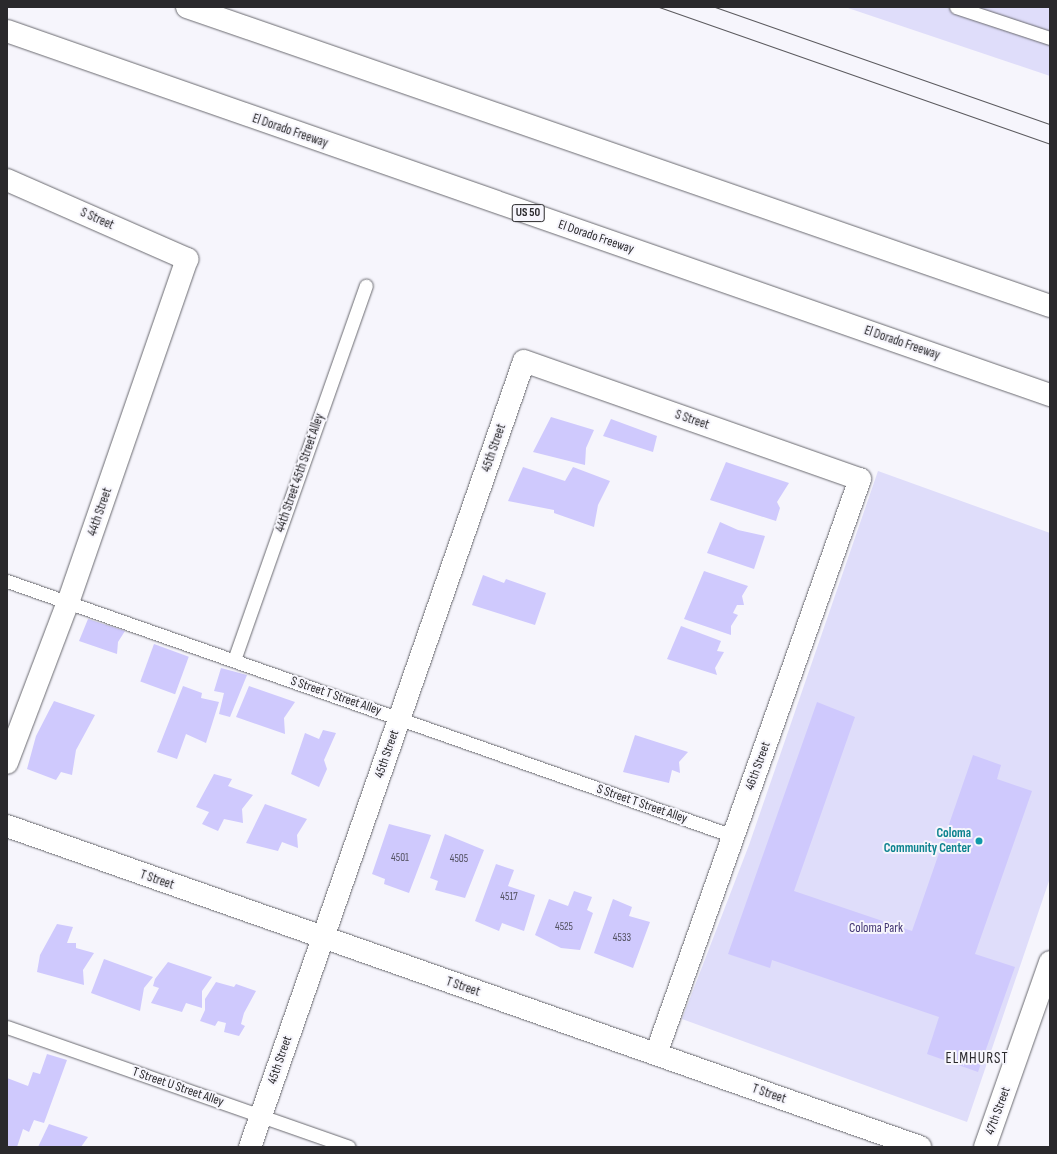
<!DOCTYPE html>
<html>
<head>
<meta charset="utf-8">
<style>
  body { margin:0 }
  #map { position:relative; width:1057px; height:1154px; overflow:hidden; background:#f6f5fc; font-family:"Sofia Sans Condensed",sans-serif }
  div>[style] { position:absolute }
  .green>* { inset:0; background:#dfddfa }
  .building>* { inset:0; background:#cfc9fd; transform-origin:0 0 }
  .roads { filter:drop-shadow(0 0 1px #69696f) drop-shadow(0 0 1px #69696f) }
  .lane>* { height:13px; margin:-6.5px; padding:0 6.5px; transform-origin:6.5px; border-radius:6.5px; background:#fff }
  .street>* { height:22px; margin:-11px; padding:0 11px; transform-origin:11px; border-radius:11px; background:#fff }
  .secondary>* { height:22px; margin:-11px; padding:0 11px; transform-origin:11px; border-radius:11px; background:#fff }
  .highway>* { height:22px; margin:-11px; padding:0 11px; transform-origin:11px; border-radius:11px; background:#fff }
  .tram>* { height:1px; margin:-0.5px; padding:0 0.5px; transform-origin:0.5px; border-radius:0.5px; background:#5b5a5e }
  .dots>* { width:11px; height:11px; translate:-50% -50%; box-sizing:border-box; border:2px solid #f6f5fc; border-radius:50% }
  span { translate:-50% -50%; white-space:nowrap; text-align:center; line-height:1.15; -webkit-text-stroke:4px #f6f5fc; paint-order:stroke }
  .number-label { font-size:11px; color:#535160 }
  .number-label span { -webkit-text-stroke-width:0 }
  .shield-label span { padding:1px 3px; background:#f6f5fc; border:1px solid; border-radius:3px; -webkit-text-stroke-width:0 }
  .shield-label { font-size:12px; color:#2a292c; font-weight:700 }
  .street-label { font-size:13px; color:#2a292c }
  .culture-label { font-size:13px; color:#0d838f; font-weight:700 }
  .right { translate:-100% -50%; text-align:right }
  .park-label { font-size:13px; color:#413472 }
  .quarter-label { font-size:15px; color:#2a292c; letter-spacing:1px }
  .frame { position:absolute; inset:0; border:8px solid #2a292c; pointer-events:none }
</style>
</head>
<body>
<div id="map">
  <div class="green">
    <div style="clip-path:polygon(845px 7px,1050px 7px,1050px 76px)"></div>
    <div style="clip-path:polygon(878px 471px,1050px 533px,1050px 878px,967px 1122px,682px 1019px,749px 845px)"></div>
  </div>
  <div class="building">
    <div style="clip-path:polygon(551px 417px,594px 430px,586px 448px,585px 465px,533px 452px)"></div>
    <div style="clip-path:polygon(611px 419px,657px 436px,653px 452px,603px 436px)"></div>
    <div style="clip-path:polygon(726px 462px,789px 483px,777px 502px,780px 508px,776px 521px,710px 500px)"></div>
    <div style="clip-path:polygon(523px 467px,565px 481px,573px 467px,610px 481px,598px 505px,594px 527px,554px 513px,554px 510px,508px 501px)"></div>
    <div style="clip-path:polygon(720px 522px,738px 530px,765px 536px,754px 569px,707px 553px)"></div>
    <div style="clip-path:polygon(704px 571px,748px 586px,742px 596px,744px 605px,737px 605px,733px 613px,738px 615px,731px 626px,731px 635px,684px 619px)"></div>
    <div style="clip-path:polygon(483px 575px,504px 583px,506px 579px,546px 593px,535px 625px,472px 605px)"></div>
    <div style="clip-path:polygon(88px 619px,125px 631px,118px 642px,117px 654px,79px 641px)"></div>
    <div style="clip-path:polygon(681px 626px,721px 641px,717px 651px,724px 652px,715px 668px,717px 675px,667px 659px)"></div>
    <div style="left:154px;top:644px;width:37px;height:40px;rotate:20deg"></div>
    <div style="clip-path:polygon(221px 668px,247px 675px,230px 717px,219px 714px,224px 693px,214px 691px)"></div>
    <div style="clip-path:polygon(183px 686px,202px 693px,201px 698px,219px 702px,206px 743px,186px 734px,177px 759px,157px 752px)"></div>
    <div style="clip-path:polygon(249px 686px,295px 702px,284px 718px,285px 734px,236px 717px)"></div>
    <div style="clip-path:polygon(54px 701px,95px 715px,76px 750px,72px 775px,61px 772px,56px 780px,27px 769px,36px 736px)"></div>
    <div style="clip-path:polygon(817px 702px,855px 717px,794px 891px,912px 931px,973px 755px,1001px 765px,997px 779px,1032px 791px,975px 954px,1015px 967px,978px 1072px,927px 1054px,939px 1017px,772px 960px,770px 968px,728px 954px)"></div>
    <div style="clip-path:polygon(323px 730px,336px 733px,324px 760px,327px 769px,319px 787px,291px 774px,305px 733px,319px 739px)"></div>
    <div style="clip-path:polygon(635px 735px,688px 752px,679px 762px,680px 773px,672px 770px,669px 783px,623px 772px)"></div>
    <div style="clip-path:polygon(214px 774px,232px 779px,228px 786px,253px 795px,242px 809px,243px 823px,224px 819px,218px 831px,202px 824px,209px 812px,196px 807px)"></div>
    <div style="clip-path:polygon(265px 804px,307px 819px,297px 835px,298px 848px,282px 842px,278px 851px,246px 843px)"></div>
    <div style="clip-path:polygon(389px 824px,431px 835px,409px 893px,384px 884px,385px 879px,372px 874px)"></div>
    <div style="clip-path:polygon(445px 834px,484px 850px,465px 898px,435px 890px,438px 881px,430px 878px)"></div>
    <div style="clip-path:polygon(496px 864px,514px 870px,508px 886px,535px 895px,524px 931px,502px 923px,499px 931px,475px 921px)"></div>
    <div style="clip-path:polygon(574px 891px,592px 897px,587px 910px,593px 913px,580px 950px,561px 948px,535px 935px,549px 899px,568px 906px)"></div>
    <div style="clip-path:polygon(613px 899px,632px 907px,629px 916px,650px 922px,633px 968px,594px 953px)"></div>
    <div style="clip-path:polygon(57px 924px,73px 927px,67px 943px,76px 943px,76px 948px,94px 953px,83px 970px,84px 985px,37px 972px,40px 955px)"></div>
    <div style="clip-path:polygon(104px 959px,153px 977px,144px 988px,140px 1011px,91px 993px)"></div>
    <div style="clip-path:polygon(168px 962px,212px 977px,202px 991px,202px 1008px,186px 1003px,182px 1012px,151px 1003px,159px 988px,153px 986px,155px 979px)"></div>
    <div style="clip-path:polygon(216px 982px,234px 987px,236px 984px,256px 991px,244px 1013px,241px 1024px,245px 1026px,239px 1036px,224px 1032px,226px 1023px,218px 1021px,215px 1026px,200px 1021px,205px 1010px,205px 999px)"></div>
    <div style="clip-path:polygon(47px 1054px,67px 1060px,44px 1123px,34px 1120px,29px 1132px,23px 1129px,17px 1147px,7px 1147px,7px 1078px,28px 1086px,33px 1072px,40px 1074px)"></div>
    <div style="clip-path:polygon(49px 1124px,88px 1137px,81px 1147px,38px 1147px)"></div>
  </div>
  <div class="roads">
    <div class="lane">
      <div style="left:956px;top:7px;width:99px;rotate:18.3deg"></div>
      <div style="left:7px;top:581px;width:769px;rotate:19.35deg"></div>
      <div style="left:234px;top:660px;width:397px;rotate:-70.6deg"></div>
      <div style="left:7px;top:1027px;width:362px;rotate:19.3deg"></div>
    </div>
    <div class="street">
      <div style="left:7px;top:180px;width:197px;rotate:23.7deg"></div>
      <div style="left:187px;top:259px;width:363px;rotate:109.1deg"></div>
      <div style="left:68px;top:602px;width:172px;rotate:110.8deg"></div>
      <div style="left:250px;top:1147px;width:832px;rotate:-70.78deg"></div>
      <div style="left:524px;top:361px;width:356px;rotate:19.4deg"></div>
      <div style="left:860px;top:479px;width:610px;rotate:109.53deg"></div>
      <div style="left:985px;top:1147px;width:196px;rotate:-70.6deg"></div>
    </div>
    <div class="secondary">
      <div style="left:7px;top:826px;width:968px;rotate:19.37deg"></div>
    </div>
    <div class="highway">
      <div style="left:187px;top:7px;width:913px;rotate:19.11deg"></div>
      <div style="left:7px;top:31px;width:1105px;rotate:19.24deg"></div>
    </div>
  </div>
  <div class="tram">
    <div style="left:659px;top:7px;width:414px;rotate:19.3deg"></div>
    <div style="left:715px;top:7px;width:355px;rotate:19.3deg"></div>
  </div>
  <div class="dots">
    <div style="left:979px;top:841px;background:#0f9aa8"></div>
  </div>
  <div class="number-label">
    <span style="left:400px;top:858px">4501</span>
    <span style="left:459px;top:859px">4505</span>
    <span style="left:509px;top:897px">4517</span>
    <span style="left:564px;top:927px">4525</span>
    <span style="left:622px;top:938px">4533</span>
  </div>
  <div class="shield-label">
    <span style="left:528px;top:213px">US 50</span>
  </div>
  <div class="street-label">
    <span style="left:290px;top:131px;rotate:19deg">El Dorado Freeway</span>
    <span style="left:97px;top:219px;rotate:24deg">S Street</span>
    <span style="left:596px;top:237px;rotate:19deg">El Dorado Freeway</span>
    <span style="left:902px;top:343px;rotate:19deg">El Dorado Freeway</span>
    <span style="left:692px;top:420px;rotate:19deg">S Street</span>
    <span style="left:494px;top:448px;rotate:-71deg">45th Street</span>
    <span style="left:300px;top:473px;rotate:-71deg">44th Street 45th Street Alley</span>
    <span style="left:100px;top:512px;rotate:-71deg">44th Street</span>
    <span style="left:336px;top:696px;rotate:19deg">S Street T Street Alley</span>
    <span style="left:387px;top:754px;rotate:-71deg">45th Street</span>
    <span style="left:758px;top:766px;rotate:-70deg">46th Street</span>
    <span style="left:642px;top:804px;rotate:19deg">S Street T Street Alley</span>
    <span style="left:157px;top:880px;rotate:19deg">T Street</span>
    <span style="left:463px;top:987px;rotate:19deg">T Street</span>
    <span style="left:280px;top:1060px;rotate:-71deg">45th Street</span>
    <span style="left:178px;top:1087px;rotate:19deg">T Street U Street Alley</span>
    <span style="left:769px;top:1094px;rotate:19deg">T Street</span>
    <span style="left:998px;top:1111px;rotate:-70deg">47th Street</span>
  </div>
  <div class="culture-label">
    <span class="right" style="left:971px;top:841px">Coloma<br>Community Center</span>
  </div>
  <div class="park-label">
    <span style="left:876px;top:928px">Coloma Park</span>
  </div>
  <div class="quarter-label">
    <span style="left:977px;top:1059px">ELMHURST</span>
  </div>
  <div class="frame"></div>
</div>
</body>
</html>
